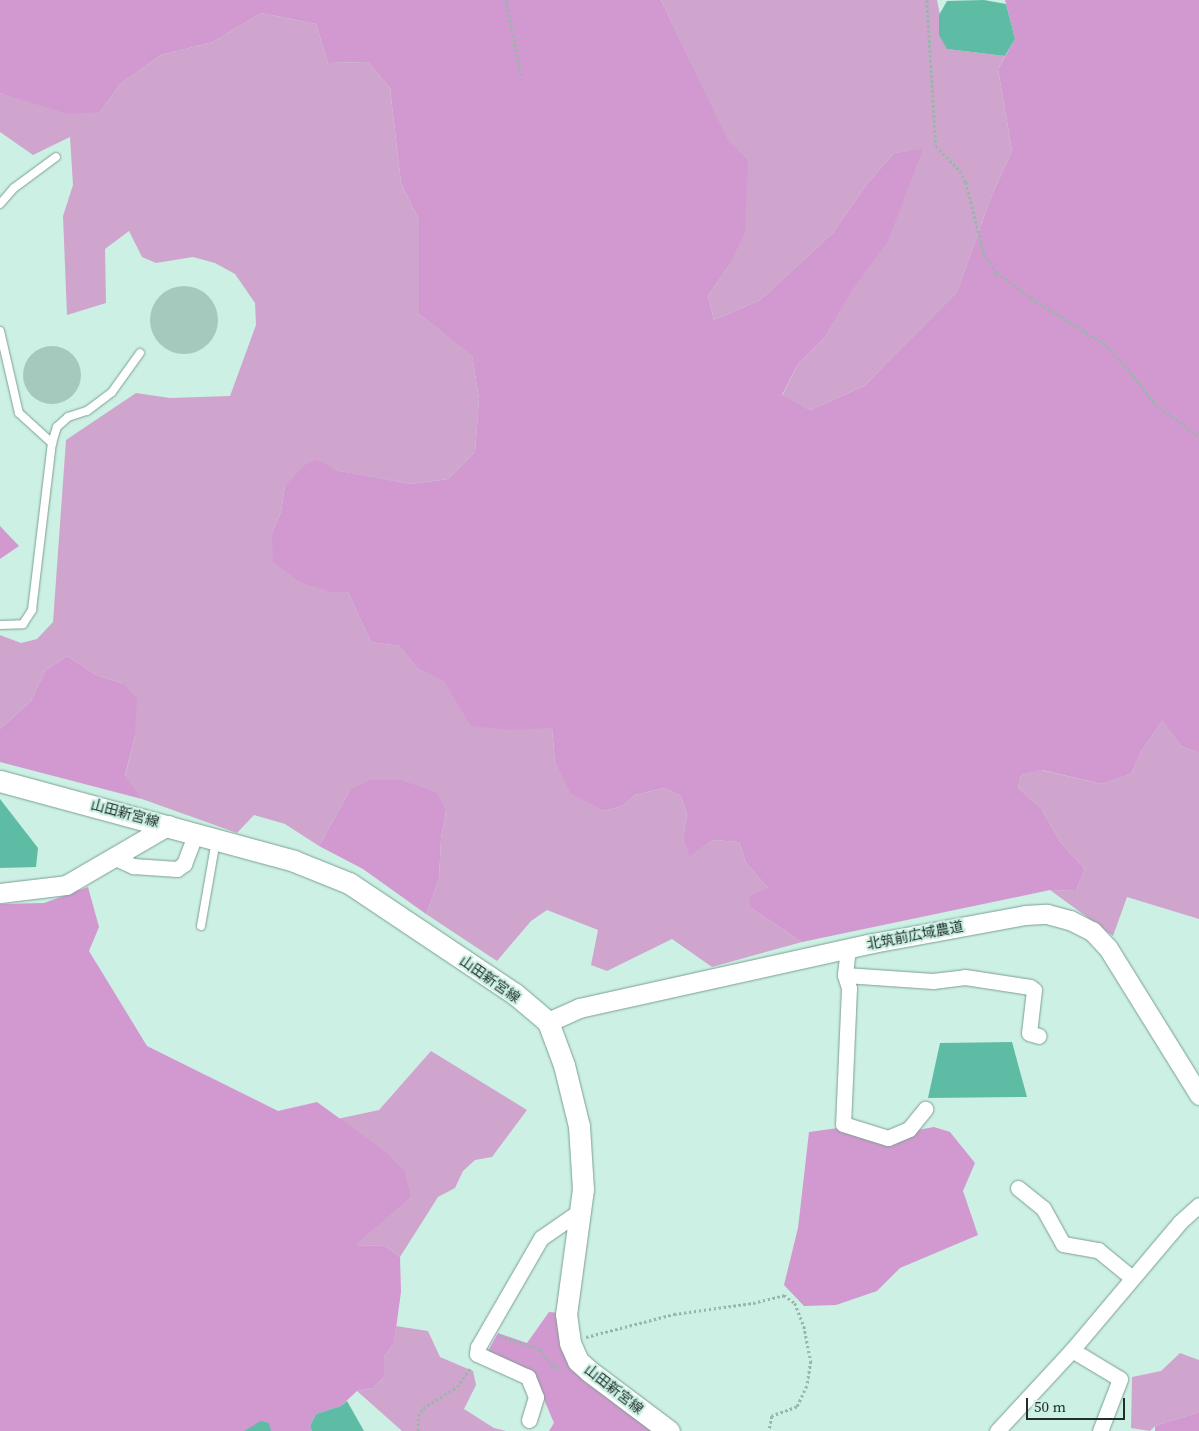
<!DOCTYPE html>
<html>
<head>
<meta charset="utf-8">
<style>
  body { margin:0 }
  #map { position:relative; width:1199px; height:1431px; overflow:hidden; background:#ccf0e4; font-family:"Source Serif 4","Noto Sans JP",serif }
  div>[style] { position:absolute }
  .green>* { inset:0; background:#cfa5ce }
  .forest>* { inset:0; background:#d199cf }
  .water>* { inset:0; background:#5ebca4 }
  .building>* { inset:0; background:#a6c9be }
  .round { border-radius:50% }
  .path>* { height:2.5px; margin-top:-1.25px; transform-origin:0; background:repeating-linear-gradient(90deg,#99b6ac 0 2.5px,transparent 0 5px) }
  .roads { filter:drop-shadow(0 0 1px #7d9e94) drop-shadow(0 0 1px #7d9e94) }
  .service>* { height:8px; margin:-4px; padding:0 4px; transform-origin:4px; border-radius:4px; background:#fff }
  .minor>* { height:15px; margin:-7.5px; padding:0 7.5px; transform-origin:7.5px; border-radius:7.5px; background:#fff }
  .tertiary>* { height:19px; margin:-9.5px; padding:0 9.5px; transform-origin:9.5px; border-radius:9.5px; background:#fff }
  .secondary>* { height:21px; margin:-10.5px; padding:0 10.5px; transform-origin:10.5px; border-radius:10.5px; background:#fff }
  span { translate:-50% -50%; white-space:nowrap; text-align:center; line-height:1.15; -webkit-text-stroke:4px #ccf0e4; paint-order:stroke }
  .street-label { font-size:14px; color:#212f2b }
  .scale { position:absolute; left:1026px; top:1398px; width:99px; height:22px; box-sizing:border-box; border:2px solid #212f2b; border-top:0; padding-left:6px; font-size:15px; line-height:18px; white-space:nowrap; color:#212f2b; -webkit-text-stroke:4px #ccf0e4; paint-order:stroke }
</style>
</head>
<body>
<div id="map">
  <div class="green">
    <div style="clip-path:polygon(661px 0,937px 0,947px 49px,1005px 56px,998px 69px,1012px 151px,991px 197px,957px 292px,864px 386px,810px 410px,782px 396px,798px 364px,826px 336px,903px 200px,922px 150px,894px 153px,866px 185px,833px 233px,795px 268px,760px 300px,714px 320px,708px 296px,730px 264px,748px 159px,729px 143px)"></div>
    <div style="clip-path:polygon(261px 13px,316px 24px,328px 63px,368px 62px,390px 88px,401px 183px,419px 220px,419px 314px,472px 354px,479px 399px,475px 452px,448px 479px,411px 484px,334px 470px,319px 459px,285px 486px,281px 512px,272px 533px,331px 592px,348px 592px,371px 642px,399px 646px,418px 669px,552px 728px,555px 763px,572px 794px,604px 811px,622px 806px,635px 795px,664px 788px,681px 796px,687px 814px,683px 839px,689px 855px,713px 840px,739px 842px,746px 863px,768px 888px,751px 908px,802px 942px,712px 967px,672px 939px,607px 971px,591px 965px,598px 930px,547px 910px,531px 921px,497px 961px,426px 914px,439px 879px,441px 839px,446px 811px,350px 790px,319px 846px,285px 824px,254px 815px,237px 833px,142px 799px,125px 777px,135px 736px,122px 683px,96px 675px,67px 656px,45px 671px,31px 701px,0 729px,0 635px,21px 643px,37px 639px,53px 622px,66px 440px,136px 393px,170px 398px,230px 396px,256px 325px,255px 303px,235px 274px,215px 263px,193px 257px,156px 263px,142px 257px,129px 231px,105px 249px,106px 303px,67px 315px,63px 216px,73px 185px,70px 137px,33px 155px,0 132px,0 93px,100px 112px,120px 84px,161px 55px,213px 42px)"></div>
    <div style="clip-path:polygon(1162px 721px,1181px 746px,1199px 753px,1199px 919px,1127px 897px,1113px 936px,1050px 890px,1076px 891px,1085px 869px,1061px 843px,1041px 808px,1018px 788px,1021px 775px,1041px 770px,1102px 784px,1131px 774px,1142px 750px)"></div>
    <div style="clip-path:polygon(431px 1051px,527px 1110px,492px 1157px,475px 1160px,463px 1171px,455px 1188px,438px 1197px,400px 1257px,385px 1246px,354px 1245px,411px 1198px,337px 1119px,379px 1110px)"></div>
    <div style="clip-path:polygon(396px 1326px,428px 1331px,440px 1357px,473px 1371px,476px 1385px,464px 1409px,494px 1428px,506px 1431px,402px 1431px,357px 1391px,373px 1388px,384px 1377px,384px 1357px,394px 1343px)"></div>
    <div style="clip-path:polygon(1180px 1353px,1199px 1360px,1199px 1412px,1155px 1426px,1150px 1431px,1131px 1428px,1132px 1377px,1161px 1371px)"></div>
  </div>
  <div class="forest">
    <div style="clip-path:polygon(0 0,661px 0,729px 142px,748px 159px,745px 232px,730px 264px,708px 296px,714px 320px,760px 300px,795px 268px,833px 233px,866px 185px,894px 153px,923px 149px,888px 241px,853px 289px,826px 336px,798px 364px,782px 395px,810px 410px,864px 386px,957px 292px,991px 197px,1012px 151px,998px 69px,1015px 39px,1005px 0,1199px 0,1199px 753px,1181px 746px,1162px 721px,1142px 750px,1131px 774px,1102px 784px,1042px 770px,1021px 775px,1018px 788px,1041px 808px,1061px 843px,1085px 869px,1076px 891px,1050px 890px,802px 942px,751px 908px,749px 896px,768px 888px,746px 863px,739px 842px,713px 840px,689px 856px,683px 839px,687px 814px,681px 796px,664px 788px,635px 795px,622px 806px,604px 811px,571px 794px,555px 763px,552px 728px,509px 730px,471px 726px,444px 681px,418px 669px,399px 646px,371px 642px,348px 592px,331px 592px,300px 582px,273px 562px,272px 533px,281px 512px,285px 486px,305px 465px,319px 459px,335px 470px,411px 484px,448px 479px,475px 452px,479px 399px,472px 355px,419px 314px,419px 220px,401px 183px,390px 88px,368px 62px,328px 63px,316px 24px,261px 13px,213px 42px,161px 55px,120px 84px,100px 112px,68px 114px,0 93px)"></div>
    <div style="clip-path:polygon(0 526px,19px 546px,0 559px)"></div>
    <div style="clip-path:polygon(67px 656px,96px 675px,122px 683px,137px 698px,135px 736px,125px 776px,142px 799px,0 762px,0 729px,31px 701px,45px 671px)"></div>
    <div style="clip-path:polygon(370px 780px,401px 780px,437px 793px,446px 811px,441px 839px,439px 879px,426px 914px,363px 869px,319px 846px,350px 790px)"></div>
    <div style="clip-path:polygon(88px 887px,99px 927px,89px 951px,147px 1046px,278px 1111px,317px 1102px,387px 1153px,405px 1172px,411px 1198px,355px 1245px,385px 1246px,400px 1257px,401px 1292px,394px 1343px,384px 1357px,384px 1377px,373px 1388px,357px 1391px,341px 1406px,316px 1414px,310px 1426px,312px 1431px,0 1431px,0 904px,44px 903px)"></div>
    <div style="clip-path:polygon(853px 1126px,890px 1135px,934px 1127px,950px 1132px,975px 1163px,963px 1191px,978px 1235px,900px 1268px,877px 1291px,836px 1305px,804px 1306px,784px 1285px,798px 1228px,809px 1132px)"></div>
    <div style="clip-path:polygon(549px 1312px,560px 1313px,574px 1366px,585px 1382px,654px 1431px,549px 1431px,554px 1423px,534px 1376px,488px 1351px,498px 1333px,527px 1343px)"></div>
    <div style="clip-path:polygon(1199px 1412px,1199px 1431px,1155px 1431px,1155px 1426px)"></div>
  </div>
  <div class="water">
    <div style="clip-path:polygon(984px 0,1006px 4px,1015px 39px,1005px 56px,947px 49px,939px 35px,939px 15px,947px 1px)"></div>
    <div style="clip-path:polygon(0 799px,38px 848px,36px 867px,0 868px)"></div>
    <div style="clip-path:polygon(1012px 1042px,1027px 1097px,928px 1098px,940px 1043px)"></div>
    <div style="clip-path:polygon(347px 1401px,364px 1431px,312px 1431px,310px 1426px,316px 1414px,341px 1406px)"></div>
    <div style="clip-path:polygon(261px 1421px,269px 1423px,271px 1431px,244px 1431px)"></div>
  </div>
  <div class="building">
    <div class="round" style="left:150px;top:286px;width:68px;height:68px"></div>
    <div class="round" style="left:23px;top:346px;width:58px;height:58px"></div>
  </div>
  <div class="path">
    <div style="left:506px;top:0;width:81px;rotate:78.6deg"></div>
    <div style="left:927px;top:0;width:146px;rotate:86.5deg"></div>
    <div style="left:936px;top:146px;width:35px;rotate:46deg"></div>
    <div style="left:960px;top:171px;width:13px;rotate:61deg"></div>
    <div style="left:966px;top:182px;width:74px;rotate:76deg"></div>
    <div style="left:984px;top:254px;width:23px;rotate:56deg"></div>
    <div style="left:997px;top:273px;width:42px;rotate:36.3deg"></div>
    <div style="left:1031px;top:298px;width:91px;rotate:31.9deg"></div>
    <div style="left:1108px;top:346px;width:75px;rotate:50.4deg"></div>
    <div style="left:1156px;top:404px;width:54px;rotate:36.7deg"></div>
    <div style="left:500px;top:1336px;width:41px;rotate:18.4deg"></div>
    <div style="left:539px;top:1349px;width:22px;rotate:51deg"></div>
    <div style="left:553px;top:1366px;width:11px;rotate:15deg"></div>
    <div style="left:586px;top:1337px;width:91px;rotate:-14.6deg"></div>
    <div style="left:674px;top:1314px;width:80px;rotate:-7.9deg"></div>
    <div style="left:753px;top:1303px;width:32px;rotate:-14deg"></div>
    <div style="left:784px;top:1295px;width:14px;rotate:36deg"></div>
    <div style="left:795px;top:1303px;width:25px;rotate:69deg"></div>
    <div style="left:804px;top:1326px;width:36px;rotate:79deg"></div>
    <div style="left:811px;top:1361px;width:25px;rotate:99deg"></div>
    <div style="left:807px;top:1386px;width:23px;rotate:115deg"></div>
    <div style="left:797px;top:1407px;width:27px;rotate:160deg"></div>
    <div style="left:772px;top:1416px;width:15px;rotate:101deg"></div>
    <div style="left:418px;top:1431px;width:15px;rotate:-90deg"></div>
    <div style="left:418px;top:1416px;width:9px;rotate:-58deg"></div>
    <div style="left:423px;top:1408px;width:40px;rotate:-32deg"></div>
    <div style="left:457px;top:1387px;width:24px;rotate:-55deg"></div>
  </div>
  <div class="roads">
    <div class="service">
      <div style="left:0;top:204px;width:21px;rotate:-49deg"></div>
      <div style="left:14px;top:188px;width:52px;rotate:-36.4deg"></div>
      <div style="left:0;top:331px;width:84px;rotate:77deg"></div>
      <div style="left:19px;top:413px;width:45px;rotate:42.3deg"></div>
      <div style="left:0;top:625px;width:23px;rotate:-2deg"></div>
      <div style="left:23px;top:624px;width:17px;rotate:-57deg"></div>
      <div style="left:32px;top:610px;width:168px;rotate:-83.2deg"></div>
      <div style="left:52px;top:443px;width:17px;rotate:-73deg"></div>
      <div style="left:57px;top:427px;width:15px;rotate:-42deg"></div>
      <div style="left:68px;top:417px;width:20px;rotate:-18deg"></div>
      <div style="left:87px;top:411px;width:31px;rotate:-37deg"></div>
      <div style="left:112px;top:392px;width:48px;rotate:-54.3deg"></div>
      <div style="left:201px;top:926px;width:87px;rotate:-80.1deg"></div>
    </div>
    <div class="minor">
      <div style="left:115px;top:858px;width:20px;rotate:24deg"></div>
      <div style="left:133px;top:866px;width:44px;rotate:3.9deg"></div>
      <div style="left:177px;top:869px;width:9px;rotate:-36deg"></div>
      <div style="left:184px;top:864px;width:34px;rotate:-69deg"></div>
      <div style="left:848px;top:949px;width:26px;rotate:97deg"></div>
      <div style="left:845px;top:975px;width:14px;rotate:73deg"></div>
      <div style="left:849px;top:988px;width:136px;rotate:92.5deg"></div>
      <div style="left:843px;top:1124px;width:47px;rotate:17.3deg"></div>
      <div style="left:888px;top:1138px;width:23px;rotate:-23deg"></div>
      <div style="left:909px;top:1129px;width:26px;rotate:-51deg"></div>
      <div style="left:845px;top:975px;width:88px;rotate:3.9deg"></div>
      <div style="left:933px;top:981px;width:32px;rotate:-7deg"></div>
      <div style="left:965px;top:977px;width:66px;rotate:8.7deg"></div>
      <div style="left:1030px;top:987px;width:5px;rotate:37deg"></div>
      <div style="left:1034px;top:990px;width:43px;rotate:96.6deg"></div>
      <div style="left:1029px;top:1033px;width:10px;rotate:17deg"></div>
      <div style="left:1018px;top:1188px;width:32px;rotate:39deg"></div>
      <div style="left:1043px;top:1208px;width:41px;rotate:60.9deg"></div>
      <div style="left:1063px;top:1244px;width:36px;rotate:10deg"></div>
      <div style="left:1098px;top:1250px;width:43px;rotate:39.3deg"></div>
      <div style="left:1072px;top:1350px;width:56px;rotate:31.1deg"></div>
      <div style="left:1120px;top:1379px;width:56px;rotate:111deg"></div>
      <div style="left:529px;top:1420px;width:24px;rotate:-73deg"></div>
      <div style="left:536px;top:1397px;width:22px;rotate:-112deg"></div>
      <div style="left:528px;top:1377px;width:56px;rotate:-155.7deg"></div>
      <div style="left:477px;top:1354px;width:7px;rotate:-82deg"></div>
      <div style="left:478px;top:1347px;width:126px;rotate:-60deg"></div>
      <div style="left:541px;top:1238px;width:47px;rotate:-34.7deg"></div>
      <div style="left:997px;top:1431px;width:110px;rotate:-47.2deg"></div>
      <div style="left:1072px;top:1350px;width:167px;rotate:-49.8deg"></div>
      <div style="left:1180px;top:1222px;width:25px;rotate:-42deg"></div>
    </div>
    <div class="tertiary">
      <div style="left:0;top:893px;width:66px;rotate:-6.9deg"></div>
      <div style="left:66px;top:885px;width:119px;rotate:-30.2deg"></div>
      <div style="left:548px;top:1022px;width:34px;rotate:-24deg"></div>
      <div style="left:579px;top:1008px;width:301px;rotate:-12.5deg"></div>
      <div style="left:873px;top:943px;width:155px;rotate:-10.4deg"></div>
      <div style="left:1025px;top:915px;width:22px;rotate:-3deg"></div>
      <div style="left:1047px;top:914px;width:24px;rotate:15deg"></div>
      <div style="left:1070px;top:920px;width:25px;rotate:27deg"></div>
      <div style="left:1092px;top:931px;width:23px;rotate:47deg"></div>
      <div style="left:1108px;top:948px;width:173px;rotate:58.2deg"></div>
    </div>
    <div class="secondary">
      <div style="left:0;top:781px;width:305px;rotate:15.2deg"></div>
      <div style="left:294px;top:861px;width:59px;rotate:21.8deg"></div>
      <div style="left:349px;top:883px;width:200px;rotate:33.8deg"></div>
      <div style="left:515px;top:994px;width:43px;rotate:40.3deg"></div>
      <div style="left:548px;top:1022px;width:46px;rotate:69.6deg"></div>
      <div style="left:564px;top:1065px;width:63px;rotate:76.2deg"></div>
      <div style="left:579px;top:1126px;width:63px;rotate:86.4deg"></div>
      <div style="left:583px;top:1189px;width:126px;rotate:97.7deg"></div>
      <div style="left:566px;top:1314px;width:29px;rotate:82deg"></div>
      <div style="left:570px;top:1343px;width:20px;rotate:66deg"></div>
      <div style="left:578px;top:1361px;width:15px;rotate:42deg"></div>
      <div style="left:589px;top:1371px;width:100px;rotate:36.9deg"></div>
    </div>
  </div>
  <div class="street-label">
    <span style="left:125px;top:813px;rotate:15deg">山田新宮線</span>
    <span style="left:915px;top:935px;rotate:-11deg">北筑前広域農道</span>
    <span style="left:490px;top:979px;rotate:35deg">山田新宮線</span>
    <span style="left:614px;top:1389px;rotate:38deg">山田新宮線</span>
  </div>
  <div class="scale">50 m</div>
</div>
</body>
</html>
